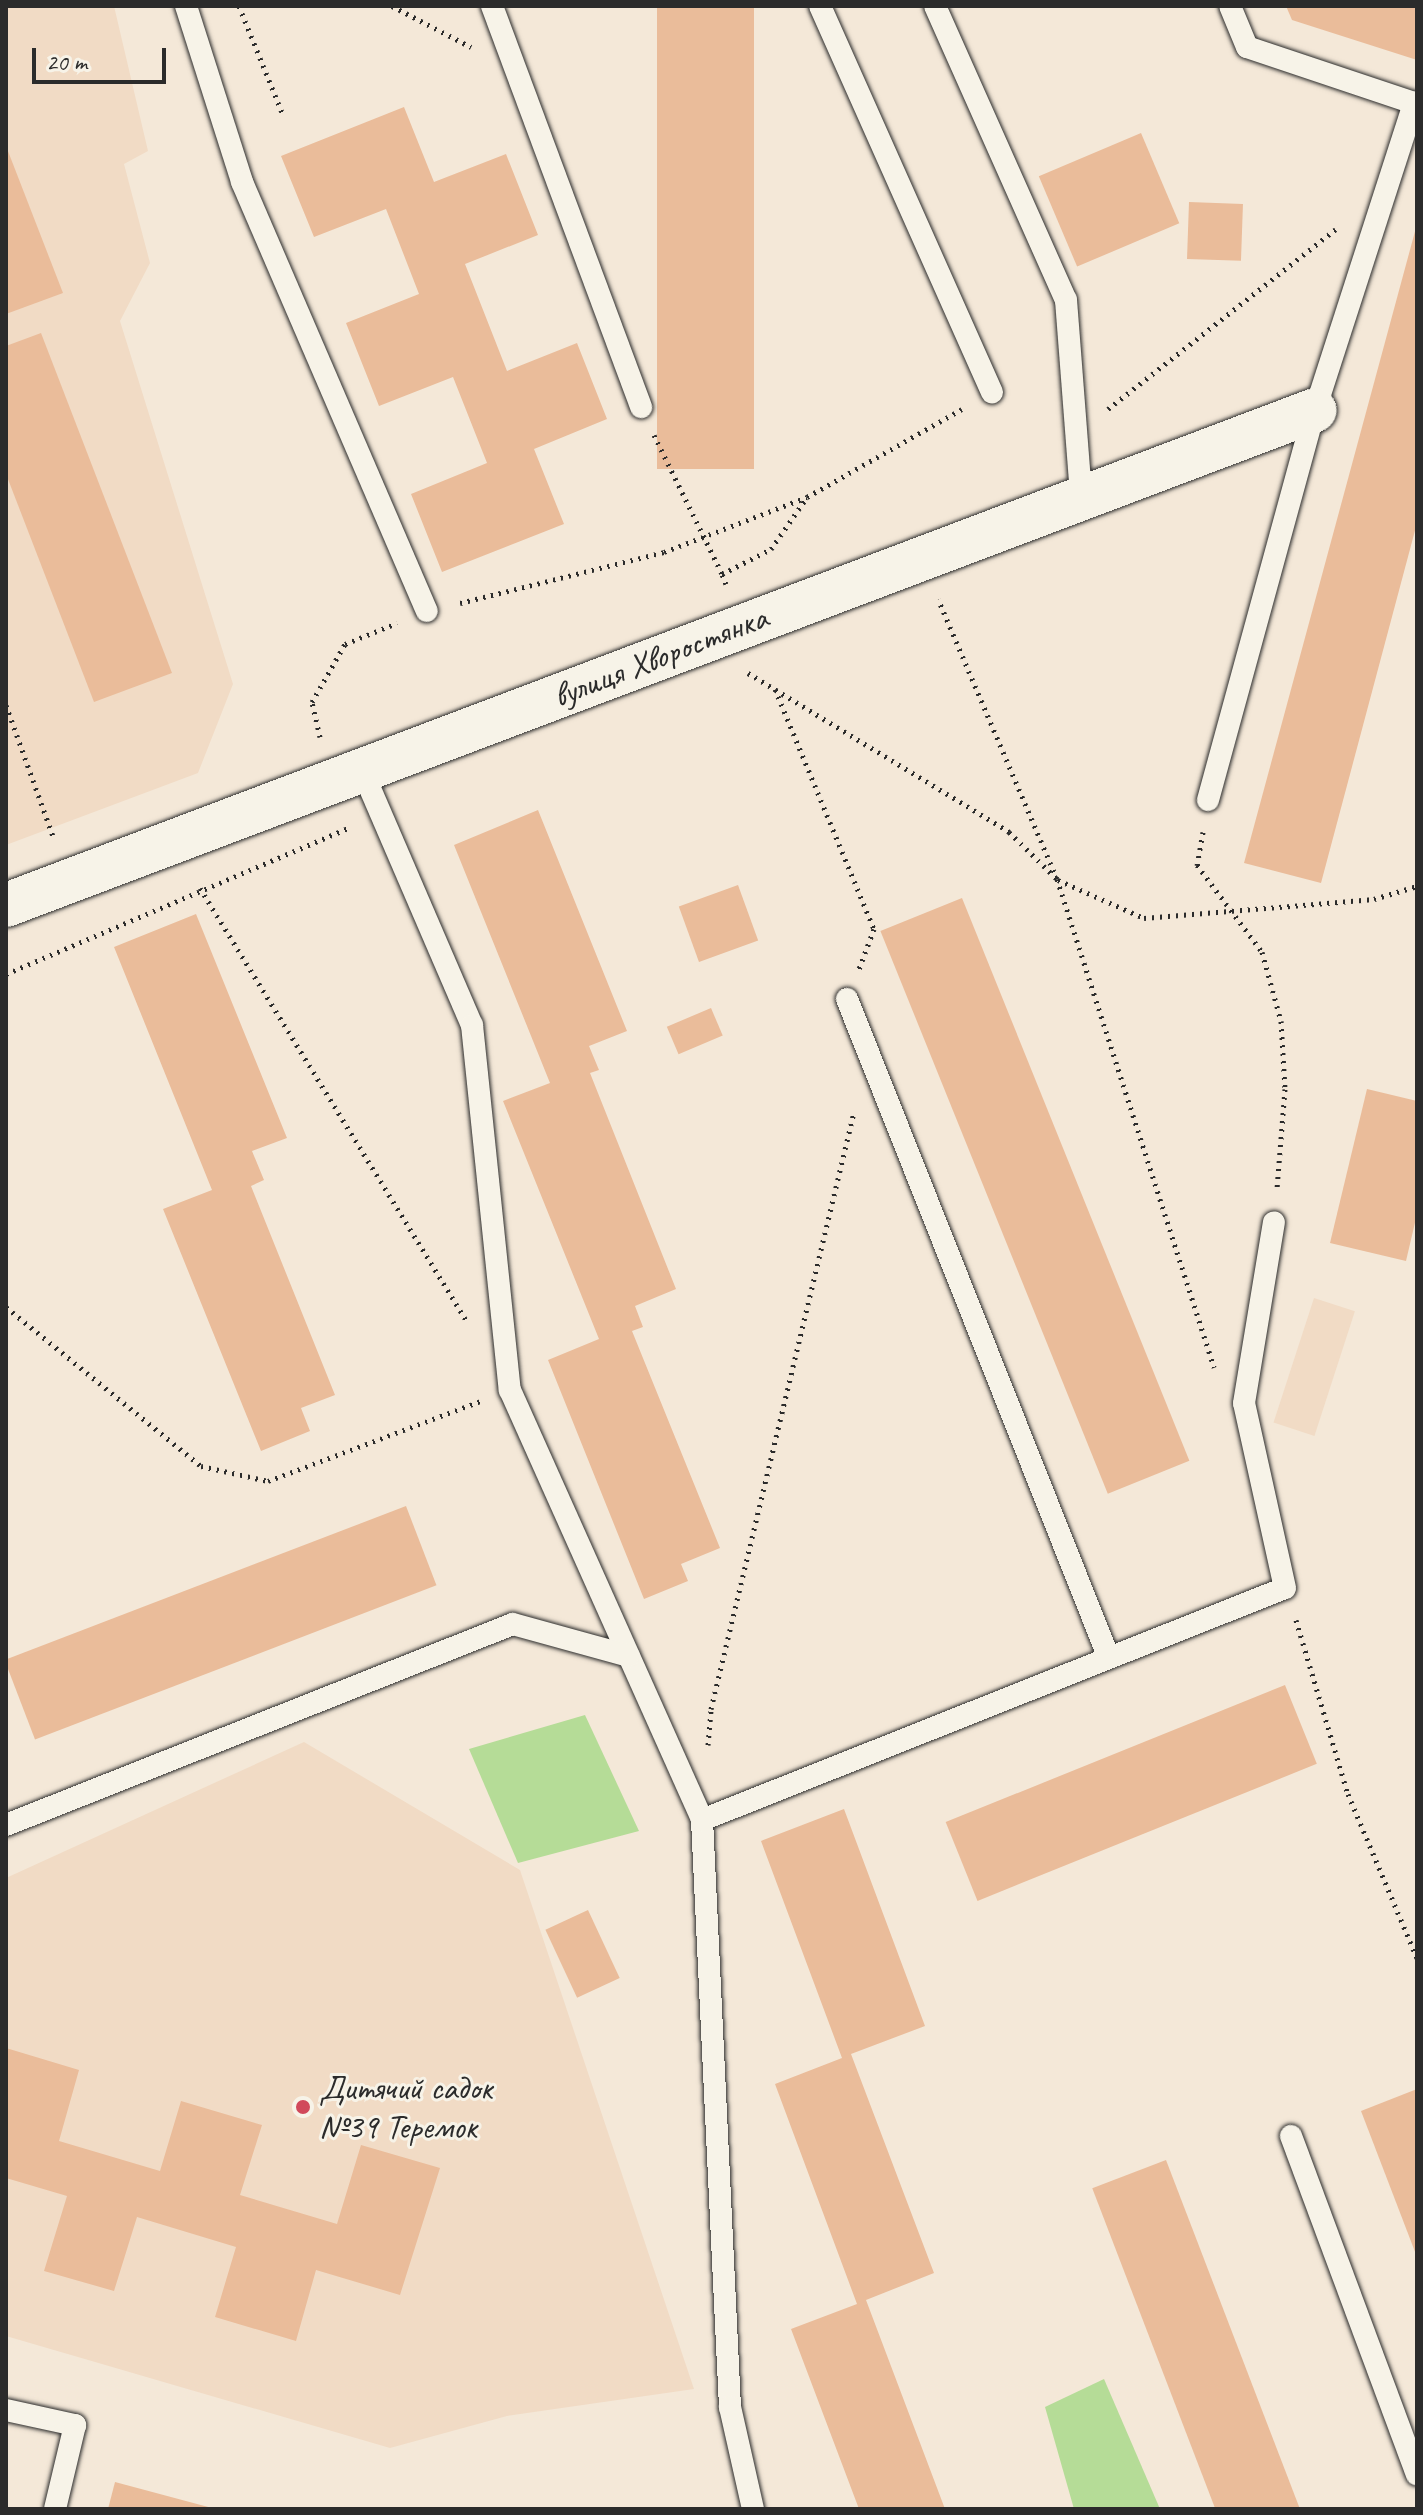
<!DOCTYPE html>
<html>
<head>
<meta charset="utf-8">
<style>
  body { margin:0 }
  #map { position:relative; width:1423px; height:2515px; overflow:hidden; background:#f4e8d8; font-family:Caveat,sans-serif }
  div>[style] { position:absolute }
  .built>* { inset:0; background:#f1dbc5; transform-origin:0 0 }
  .green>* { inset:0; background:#b5dc97 }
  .building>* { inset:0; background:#eabc9a; transform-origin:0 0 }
  .path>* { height:5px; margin-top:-2.5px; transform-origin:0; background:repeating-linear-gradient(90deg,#2b2b2b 0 2px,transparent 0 8px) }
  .roads { filter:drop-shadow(0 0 2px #2b2b2b) drop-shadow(0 0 2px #2b2b2b) }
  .service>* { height:22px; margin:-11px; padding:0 11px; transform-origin:11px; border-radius:11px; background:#f7f3e8 }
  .minor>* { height:44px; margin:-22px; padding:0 22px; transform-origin:22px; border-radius:22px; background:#f7f3e8 }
  .dots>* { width:22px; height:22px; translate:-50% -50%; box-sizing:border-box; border:4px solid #f7f3e8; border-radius:50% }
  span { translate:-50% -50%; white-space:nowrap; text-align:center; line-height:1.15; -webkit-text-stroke:6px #f7f3e8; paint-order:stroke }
  .street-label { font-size:34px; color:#2b2b2b }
  .poi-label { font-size:34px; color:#2b2b2b }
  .left { translate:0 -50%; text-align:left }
  .frame { position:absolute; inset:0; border:8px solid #2b2b2b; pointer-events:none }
  .scale { position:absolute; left:32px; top:48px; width:134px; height:36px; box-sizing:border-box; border:4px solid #2b2b2b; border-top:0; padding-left:10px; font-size:24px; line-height:28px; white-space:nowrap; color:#2b2b2b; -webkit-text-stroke:6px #f7f3e8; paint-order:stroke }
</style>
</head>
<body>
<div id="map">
  <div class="built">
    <div style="clip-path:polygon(6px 6px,114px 6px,148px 151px,124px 164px,150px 263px,120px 321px,233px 684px,198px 773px,6px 845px)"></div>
    <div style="left:1314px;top:1298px;width:43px;height:131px;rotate:18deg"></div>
    <div style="clip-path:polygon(304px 1742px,520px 1870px,694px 2389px,507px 2416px,390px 2448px,6px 2336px,6px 1878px)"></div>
  </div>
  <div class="green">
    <div style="clip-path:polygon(585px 1715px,639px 1831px,518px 1863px,469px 1749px)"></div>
    <div style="clip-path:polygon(1104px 2379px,1160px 2509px,1074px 2509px,1045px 2407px)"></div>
  </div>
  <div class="building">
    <div style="left:657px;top:6px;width:97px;height:463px"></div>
    <div style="clip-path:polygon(1286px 6px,1417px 6px,1417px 60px,1292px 20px)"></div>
    <div style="clip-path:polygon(404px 107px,434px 182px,506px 154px,538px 235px,465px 264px,507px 371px,577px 343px,607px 419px,534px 449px,564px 524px,442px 572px,411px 494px,487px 463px,453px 377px,379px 406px,346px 323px,419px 294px,386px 209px,314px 237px,281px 156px)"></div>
    <div style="left:1141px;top:133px;width:98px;height:111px;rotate:67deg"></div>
    <div style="clip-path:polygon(6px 146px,63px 293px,6px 314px)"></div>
    <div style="left:1189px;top:202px;width:54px;height:57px;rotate:2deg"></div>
    <div style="clip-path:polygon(1417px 224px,1417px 523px,1321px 883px,1244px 863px)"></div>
    <div style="clip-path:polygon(41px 333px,172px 673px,94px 702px,6px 474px,6px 346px)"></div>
    <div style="clip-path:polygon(538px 810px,627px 1031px,589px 1046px,599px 1070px,590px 1073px,676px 1289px,635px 1306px,643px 1327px,632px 1331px,720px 1548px,681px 1564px,688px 1581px,644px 1599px,548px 1360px,599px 1339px,503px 1101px,550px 1083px,454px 845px)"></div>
    <div style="left:738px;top:885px;width:59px;height:63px;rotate:70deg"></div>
    <div style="left:962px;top:898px;width:607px;height:88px;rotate:68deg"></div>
    <div style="clip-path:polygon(196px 914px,287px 1138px,252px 1151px,264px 1180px,251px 1186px,335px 1395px,301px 1408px,310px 1431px,261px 1451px,163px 1209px,212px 1190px,114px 947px)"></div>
    <div style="left:711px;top:1008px;width:30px;height:48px;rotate:67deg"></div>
    <div style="clip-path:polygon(1367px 1089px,1417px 1101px,1417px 1214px,1406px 1261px,1330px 1243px)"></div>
    <div style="left:406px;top:1506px;width:85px;height:430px;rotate:69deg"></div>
    <div style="left:1285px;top:1685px;width:85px;height:366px;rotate:68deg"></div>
    <div style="clip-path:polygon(844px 1809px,925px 2026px,851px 2054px,934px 2273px,866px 2300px,945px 2509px,859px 2509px,791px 2329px,857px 2304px,775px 2084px,842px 2058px,761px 1841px)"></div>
    <div style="left:588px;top:1910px;width:75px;height:47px;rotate:65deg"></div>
    <div style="clip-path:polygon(6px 2048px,79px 2070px,59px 2141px,160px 2171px,181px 2101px,262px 2125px,240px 2195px,337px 2224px,361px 2145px,440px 2168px,400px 2295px,316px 2270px,296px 2341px,215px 2317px,236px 2247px,137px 2217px,114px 2291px,44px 2271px,67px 2196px,6px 2178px)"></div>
    <div style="clip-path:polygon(1417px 2089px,1417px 2257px,1361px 2111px)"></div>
    <div style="left:1166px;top:2160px;width:373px;height:79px;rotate:69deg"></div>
    <div style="clip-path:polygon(115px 2482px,212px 2508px,211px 2509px,108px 2509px)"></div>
  </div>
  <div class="path">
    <div style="left:239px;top:6px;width:118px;rotate:68deg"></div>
    <div style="left:392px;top:6px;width:89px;rotate:27.4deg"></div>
    <div style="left:1108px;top:409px;width:290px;rotate:-38.3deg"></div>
    <div style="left:654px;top:435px;width:155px;rotate:63.9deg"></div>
    <div style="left:726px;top:584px;width:11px;rotate:-112deg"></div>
    <div style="left:722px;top:574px;width:55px;rotate:-27deg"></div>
    <div style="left:771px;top:549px;width:60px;rotate:-55.2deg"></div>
    <div style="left:460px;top:603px;width:210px;rotate:-14deg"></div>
    <div style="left:664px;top:552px;width:153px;rotate:-21deg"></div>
    <div style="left:807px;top:497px;width:178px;rotate:-29.6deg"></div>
    <div style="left:748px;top:673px;width:306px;rotate:31.3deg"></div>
    <div style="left:1009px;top:832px;width:67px;rotate:44.4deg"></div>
    <div style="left:1057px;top:879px;width:304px;rotate:-113deg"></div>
    <div style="left:775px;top:689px;width:260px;rotate:67.6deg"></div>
    <div style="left:874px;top:929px;width:43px;rotate:110.6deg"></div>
    <div style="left:6px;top:705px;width:142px;rotate:70.3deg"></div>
    <div style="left:320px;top:737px;width:36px;rotate:-103deg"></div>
    <div style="left:312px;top:702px;width:67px;rotate:-60.4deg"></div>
    <div style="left:345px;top:644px;width:56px;rotate:-22deg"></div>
    <div style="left:1203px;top:832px;width:34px;rotate:100deg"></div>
    <div style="left:1197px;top:865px;width:109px;rotate:53.2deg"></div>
    <div style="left:1262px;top:952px;width:72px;rotate:74.6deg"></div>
    <div style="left:1281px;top:1021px;width:68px;rotate:86.6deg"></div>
    <div style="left:1285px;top:1089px;width:100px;rotate:94.6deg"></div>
    <div style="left:1057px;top:879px;width:513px;rotate:72.17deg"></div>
    <div style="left:1058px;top:880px;width:94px;rotate:23.8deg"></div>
    <div style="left:1144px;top:918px;width:231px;rotate:-4.7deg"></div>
    <div style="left:1374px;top:899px;width:45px;rotate:-16.8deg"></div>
    <div style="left:200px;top:888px;width:507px;rotate:58.38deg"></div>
    <div style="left:6px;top:974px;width:375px;rotate:-23.1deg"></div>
    <div style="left:6px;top:1307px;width:252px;rotate:39.2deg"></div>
    <div style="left:201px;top:1466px;width:69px;rotate:12.6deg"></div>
    <div style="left:268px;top:1481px;width:228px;rotate:-20.6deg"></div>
    <div style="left:1296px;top:1620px;width:182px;rotate:73.4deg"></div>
    <div style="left:1348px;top:1794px;width:178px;rotate:67.2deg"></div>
    <div style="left:708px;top:1745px;width:36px;rotate:-85deg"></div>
    <div style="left:711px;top:1709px;width:614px;rotate:-76.53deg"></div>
  </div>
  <div class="roads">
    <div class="service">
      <div style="left:186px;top:6px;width:185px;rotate:72.3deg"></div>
      <div style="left:242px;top:182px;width:467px;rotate:66.7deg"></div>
      <div style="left:492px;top:6px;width:428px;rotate:69.6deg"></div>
      <div style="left:820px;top:6px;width:423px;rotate:66deg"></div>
      <div style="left:935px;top:6px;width:322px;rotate:66deg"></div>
      <div style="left:1066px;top:300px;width:198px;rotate:85.6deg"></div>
      <div style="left:362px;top:770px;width:278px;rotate:66.7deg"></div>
      <div style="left:472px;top:1025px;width:367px;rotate:84.1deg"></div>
      <div style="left:510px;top:1390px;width:471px;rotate:65.9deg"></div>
      <div style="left:702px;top:1820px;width:588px;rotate:87.27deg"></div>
      <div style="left:730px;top:2407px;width:105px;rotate:77.3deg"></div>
      <div style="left:1208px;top:800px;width:404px;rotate:-74.7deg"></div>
      <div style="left:1315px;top:410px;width:323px;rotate:-72.1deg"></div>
      <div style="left:1414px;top:103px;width:176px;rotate:-161.5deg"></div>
      <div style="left:1247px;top:47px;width:44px;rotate:-112.5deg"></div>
      <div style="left:847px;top:999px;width:707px;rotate:68.33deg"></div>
      <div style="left:702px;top:1820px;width:627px;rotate:-21.7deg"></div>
      <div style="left:1285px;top:1588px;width:189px;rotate:-102.5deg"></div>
      <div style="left:1244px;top:1403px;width:183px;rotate:-80.6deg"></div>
      <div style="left:6px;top:1825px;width:545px;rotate:-21.63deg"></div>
      <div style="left:513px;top:1624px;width:120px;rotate:15.4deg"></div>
      <div style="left:1291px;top:2136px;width:361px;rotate:69.6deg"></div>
      <div style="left:6px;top:2410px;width:71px;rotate:12.3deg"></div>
      <div style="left:75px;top:2425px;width:86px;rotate:103.4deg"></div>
    </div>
    <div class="minor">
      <div style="left:6px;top:905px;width:1399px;rotate:-20.71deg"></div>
    </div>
  </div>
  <div class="dots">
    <div style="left:303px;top:2107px;background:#d1495b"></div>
  </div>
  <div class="street-label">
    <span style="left:660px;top:656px;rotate:-21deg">вулиця Хворостянка</span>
  </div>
  <div class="poi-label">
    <span class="left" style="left:319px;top:2107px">Дитячий садок<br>№39 Теремок</span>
  </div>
  <div class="frame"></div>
  <div class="scale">20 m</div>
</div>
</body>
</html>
